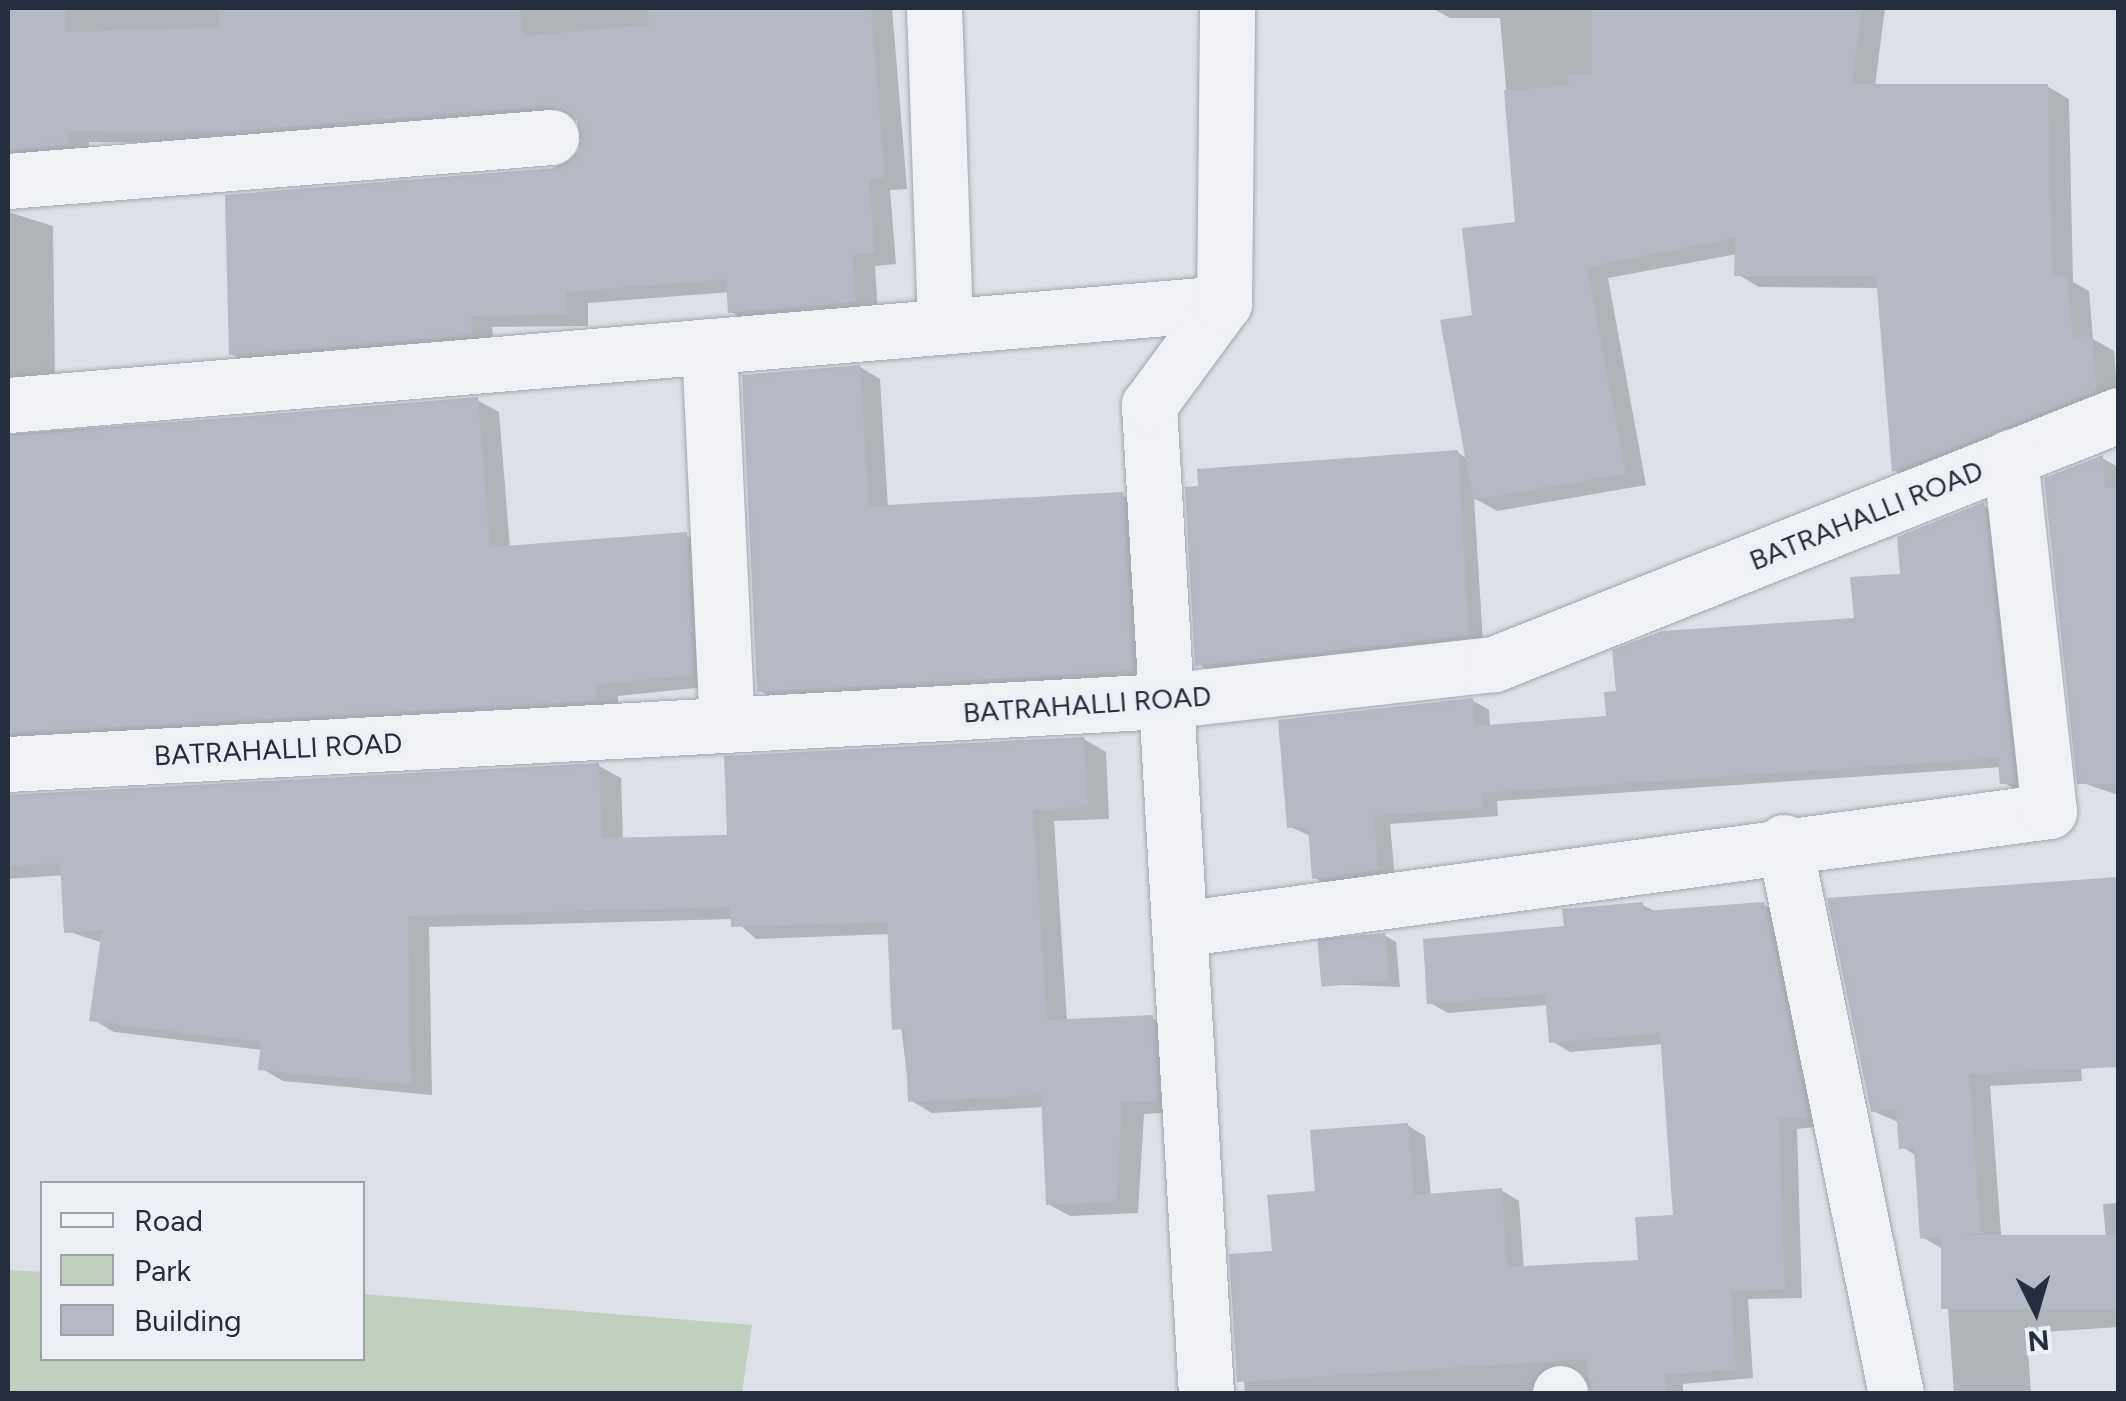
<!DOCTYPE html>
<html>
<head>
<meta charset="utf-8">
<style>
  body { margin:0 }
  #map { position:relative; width:2126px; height:1401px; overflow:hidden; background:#dde0e6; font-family:Figtree,sans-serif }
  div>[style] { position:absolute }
  .green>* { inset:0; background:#c1d0be }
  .shadow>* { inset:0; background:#0003 }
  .building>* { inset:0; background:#b4b9c3; transform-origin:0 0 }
  .roads { filter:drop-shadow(0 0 2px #a2a7b0) drop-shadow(0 0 2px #a2a7b0) }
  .street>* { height:55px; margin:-27.5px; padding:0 27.5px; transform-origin:27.5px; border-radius:27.5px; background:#eff1f5 }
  span { translate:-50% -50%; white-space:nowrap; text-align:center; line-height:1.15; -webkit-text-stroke:8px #eceff4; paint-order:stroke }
  .street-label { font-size:28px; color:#262d3c }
  .frame { position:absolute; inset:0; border:10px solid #262d3c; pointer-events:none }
  .legend { position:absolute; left:40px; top:1181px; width:325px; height:180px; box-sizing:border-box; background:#eceff4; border:2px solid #9da1aa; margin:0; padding:12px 18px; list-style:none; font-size:30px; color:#262d3c }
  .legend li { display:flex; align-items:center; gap:20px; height:50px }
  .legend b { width:50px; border:2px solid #9da1aa }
  .north { position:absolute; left:1986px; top:1261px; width:100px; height:100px; -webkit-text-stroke:8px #eceff4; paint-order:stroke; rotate:175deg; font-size:28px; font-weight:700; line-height:40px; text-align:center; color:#262d3c }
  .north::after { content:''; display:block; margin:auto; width:35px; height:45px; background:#262d3c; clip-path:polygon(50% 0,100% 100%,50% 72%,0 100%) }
</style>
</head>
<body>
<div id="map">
  <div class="green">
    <div style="clip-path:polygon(8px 1270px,42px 1272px,42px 1358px,362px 1358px,363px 1294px,752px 1325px,742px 1393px,8px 1393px)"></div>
  </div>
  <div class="shadow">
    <div style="clip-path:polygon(8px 8px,892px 8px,907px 189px,890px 190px,896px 264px,875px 266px,878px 314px,753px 324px,731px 312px,730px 292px,588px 303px,588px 326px,492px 327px,494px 346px,253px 366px,231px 354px,581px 152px,580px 120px,247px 143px,89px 142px,89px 156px,8px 176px)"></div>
    <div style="clip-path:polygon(1432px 8px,1885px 8px,1875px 86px,2047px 86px,2069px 99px,2073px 282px,2089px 291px,2093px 339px,2114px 351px,2118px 402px,1916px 483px,1894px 470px,1880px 288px,1759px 287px,1737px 274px,1737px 254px,1608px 278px,1646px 485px,1497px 511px,1474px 498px,1483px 642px,1212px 673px,1198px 664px,1457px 452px,1468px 459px,1475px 317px,1518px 224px,1500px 18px,1450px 18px)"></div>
    <div style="clip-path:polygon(8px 212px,53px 226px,55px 383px,8px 397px)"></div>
    <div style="clip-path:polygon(860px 367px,880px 379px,888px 507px,1122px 495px,1142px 506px,1152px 682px,779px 702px,759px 690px)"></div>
    <div style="clip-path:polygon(477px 400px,499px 412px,510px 548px,686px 535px,708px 547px,715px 686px,618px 696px,618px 712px,8px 758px,8px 434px)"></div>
    <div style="clip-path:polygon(2102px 458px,2118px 467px,2118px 795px,2080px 782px)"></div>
    <div style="clip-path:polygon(1983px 505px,1999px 514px,2019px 792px,2003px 782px,2002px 767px,1497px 801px,1498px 816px,1390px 824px,1395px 879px,1331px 887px,1315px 878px,1311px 836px,1290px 827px,1472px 700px,1489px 710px,1490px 727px,1609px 718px,1856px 620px)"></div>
    <div style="clip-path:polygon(1084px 739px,1106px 752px,1109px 819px,1054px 821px,1067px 1021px,1152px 1018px,1174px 1030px,1179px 1112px,1144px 1114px,1138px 1213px,1070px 1216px,1048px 1204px,1044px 1107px,932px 1113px,910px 1100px,890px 934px,756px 939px,733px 919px,429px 927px,432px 1095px,283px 1081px,261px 1068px,263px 1050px,114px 1032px,92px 1019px,103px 943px,67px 931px,64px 875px,8px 879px,8px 795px,599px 766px,621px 778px,623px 840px,730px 837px)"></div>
    <div style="clip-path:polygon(2118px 879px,2118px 992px,2076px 994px,2082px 1081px,1990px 1086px,2002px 1247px,2106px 1238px,2103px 1204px,2118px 1203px,2118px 1327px,2027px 1333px,2031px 1394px,1954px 1394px,1944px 1250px,1922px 1237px,1917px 1156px,1902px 1147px,1900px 1123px,1873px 1111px,1830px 900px)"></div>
    <div style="clip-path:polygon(1643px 905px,1656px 912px,1764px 905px,1782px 915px,1825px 1126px,1797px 1129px,1802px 1298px,1748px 1299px,1753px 1378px,1683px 1384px,1683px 1394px,1593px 1394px,1578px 1371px,1549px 1394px,1245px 1394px,1232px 1256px,1275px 1253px,1318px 1194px,1407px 1125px,1425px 1136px,1431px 1196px,1501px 1190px,1519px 1201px,1524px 1269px,1640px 1263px,1676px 1218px,1664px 1044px,1570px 1052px,1552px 1041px,1548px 1005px,1448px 1013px,1430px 1003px,1566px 928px)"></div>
    <div style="clip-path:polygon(1384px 935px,1396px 942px,1400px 987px,1324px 984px)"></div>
  </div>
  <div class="building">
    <div style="clip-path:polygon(8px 8px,65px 8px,66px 32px,219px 28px,219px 8px,520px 8px,523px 36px,649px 25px,647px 8px,871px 8px,885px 178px,869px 179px,875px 253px,853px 255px,856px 302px,728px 313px,726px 279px,566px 292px,567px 314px,471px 316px,473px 335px,229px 355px,225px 195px,554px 168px,579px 151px,577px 120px,548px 106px,224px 132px,67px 131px,68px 145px,8px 150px)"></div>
    <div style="clip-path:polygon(1592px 8px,1862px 8px,1852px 84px,2048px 84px,2052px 277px,2067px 276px,2073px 337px,2092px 336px,2097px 390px,1892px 472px,1876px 276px,1734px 276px,1735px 238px,1587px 267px,1626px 474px,1473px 500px,1440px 320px,1472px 315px,1462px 228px,1515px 222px,1504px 90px,1569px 86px,1568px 74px,1592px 73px)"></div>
    <div style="clip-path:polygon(860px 365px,869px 506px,1123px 492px,1133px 671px,757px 692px,742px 375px)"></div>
    <div style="clip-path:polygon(478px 397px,490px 547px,687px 532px,693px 675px,596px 684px,597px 701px,8px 733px,8px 436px)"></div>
    <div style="clip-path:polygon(1458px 450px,1469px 635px,1195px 666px,1185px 487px,1198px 486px,1197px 469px)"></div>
    <div style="clip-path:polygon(2103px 455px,2105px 488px,2118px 487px,2118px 784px,2077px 784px,2044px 478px)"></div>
    <div style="clip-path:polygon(1984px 502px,2015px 784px,2000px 784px,1998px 758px,1482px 793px,1483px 808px,1374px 816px,1379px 870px,1312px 879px,1308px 827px,1287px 828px,1278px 720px,1473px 698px,1475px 726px,1606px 716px,1604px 692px,1616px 691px,1612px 650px,1662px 631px,1854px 618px,1850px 577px,1900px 574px,1897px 537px)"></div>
    <div style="clip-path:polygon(1084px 737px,1088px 807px,1033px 810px,1047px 1020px,1153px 1015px,1158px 1101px,1122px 1102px,1117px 1201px,1046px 1205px,1041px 1095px,908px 1102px,905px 1029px,892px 1030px,887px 922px,731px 927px,730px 907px,408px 916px,411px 1084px,258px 1070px,261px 1042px,89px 1021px,102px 930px,64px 933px,60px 863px,8px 866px,8px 795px,599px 763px,602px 838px,727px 835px,724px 756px)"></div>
    <div style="clip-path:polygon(2118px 877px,2118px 1067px,1969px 1074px,1981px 1233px,1920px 1239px,1914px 1148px,1899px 1149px,1896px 1110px,1871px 1112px,1827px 898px)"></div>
    <div style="clip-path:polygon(1643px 902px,1644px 911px,1764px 902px,1808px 1117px,1779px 1119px,1785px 1289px,1731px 1290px,1736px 1369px,1665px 1375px,1667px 1394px,1591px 1394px,1586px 1359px,1237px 1382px,1229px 1254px,1272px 1251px,1267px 1195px,1315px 1191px,1310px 1130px,1408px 1123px,1414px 1195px,1502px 1188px,1507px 1267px,1638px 1260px,1635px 1217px,1673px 1215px,1660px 1033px,1549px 1043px,1545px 994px,1427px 1004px,1423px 939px,1564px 926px,1562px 909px)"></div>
    <div style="left:1385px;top:933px;width:48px;height:68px;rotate:85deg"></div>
    <div style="left:2118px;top:1235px;width:74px;height:177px;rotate:90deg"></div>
  </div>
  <div class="roads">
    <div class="street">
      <div style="left:934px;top:8px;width:318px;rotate:88deg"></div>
      <div style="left:8px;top:181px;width:545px;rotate:-4.63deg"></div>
      <div style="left:709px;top:346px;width:379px;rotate:87.3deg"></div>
      <div style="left:8px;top:405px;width:1220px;rotate:-4.79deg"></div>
      <div style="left:8px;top:764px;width:1157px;rotate:-3.12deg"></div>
      <div style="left:1163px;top:701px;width:333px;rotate:-6.4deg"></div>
      <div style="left:1494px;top:664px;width:672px;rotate:-21.75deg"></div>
      <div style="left:1784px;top:842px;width:563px;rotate:78.53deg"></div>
      <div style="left:1179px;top:929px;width:878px;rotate:-7.72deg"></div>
      <div style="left:2049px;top:811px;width:356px;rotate:-96.3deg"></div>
      <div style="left:1206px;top:1394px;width:991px;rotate:-93.3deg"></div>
      <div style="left:1149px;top:405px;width:127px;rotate:-53.7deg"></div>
      <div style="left:1224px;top:303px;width:295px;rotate:-89.4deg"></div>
      <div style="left:1560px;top:1394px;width:1px;rotate:-90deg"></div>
    </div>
  </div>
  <div class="street-label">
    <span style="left:1866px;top:515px;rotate:-22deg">BATRAHALLI ROAD</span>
    <span style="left:1087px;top:704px;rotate:-4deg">BATRAHALLI ROAD</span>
    <span style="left:278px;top:749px;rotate:-3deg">BATRAHALLI ROAD</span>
  </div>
  <div class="frame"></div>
  <ul class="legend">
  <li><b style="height:12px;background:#eff1f5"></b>Road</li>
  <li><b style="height:28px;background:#c1d0be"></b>Park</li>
  <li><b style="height:28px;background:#b4b9c3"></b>Building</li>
  </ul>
  <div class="north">N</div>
</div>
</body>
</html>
